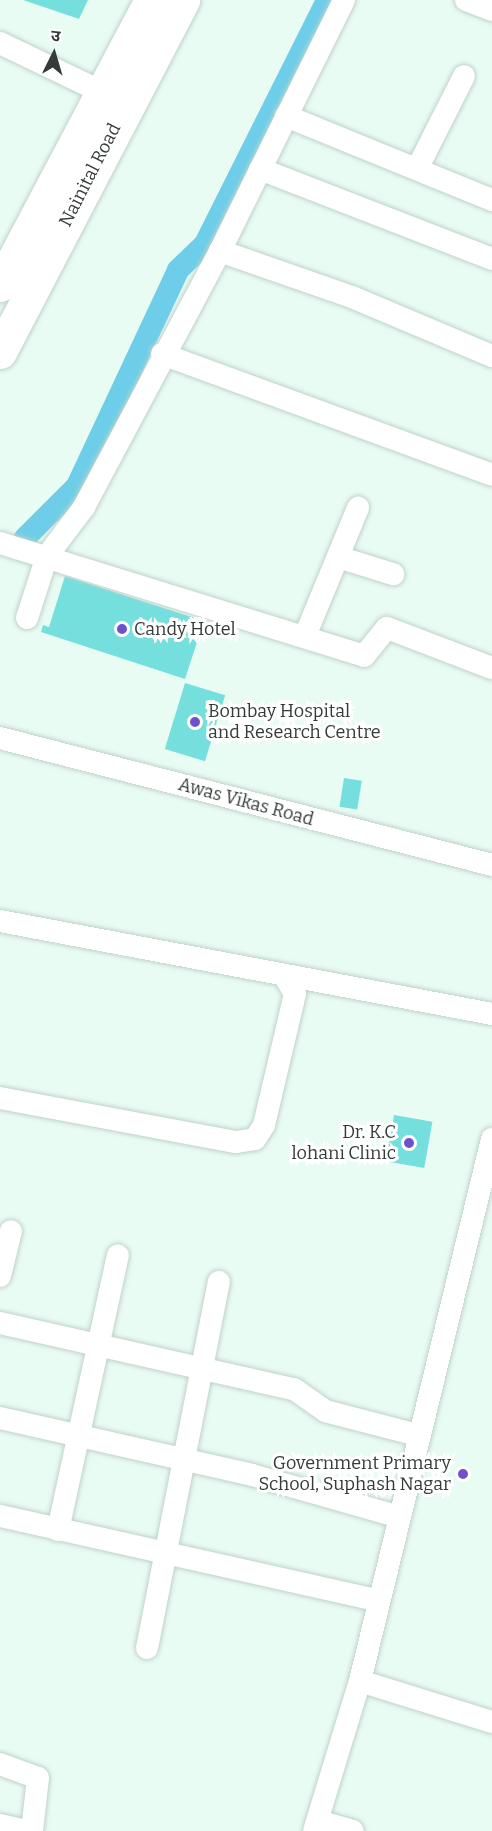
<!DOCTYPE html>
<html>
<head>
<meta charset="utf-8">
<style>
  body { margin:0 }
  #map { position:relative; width:492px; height:1831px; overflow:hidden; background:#e9fcf4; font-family:Bitter,"Noto Sans Devanagari",serif }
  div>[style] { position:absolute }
  .canal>* { height:22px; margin:-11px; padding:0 11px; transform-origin:11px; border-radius:11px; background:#6ecee9 }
  .building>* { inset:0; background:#75dfde; transform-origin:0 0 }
  .roads { filter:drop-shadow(0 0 2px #bfd2ca) drop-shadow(0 0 2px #bfd2ca) }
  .minor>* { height:22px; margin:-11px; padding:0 11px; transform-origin:11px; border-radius:11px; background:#fff }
  .highway>* { height:33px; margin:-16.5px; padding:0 16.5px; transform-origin:16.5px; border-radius:16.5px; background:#fff }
  .dots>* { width:16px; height:16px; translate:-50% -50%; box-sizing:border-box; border:3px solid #fff; border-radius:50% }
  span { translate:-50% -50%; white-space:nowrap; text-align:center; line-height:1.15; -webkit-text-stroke:6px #fff; paint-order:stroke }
  .street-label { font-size:18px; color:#343c39 }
  .poi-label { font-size:18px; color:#343c39 }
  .left { translate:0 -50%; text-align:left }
  .right { translate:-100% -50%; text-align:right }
  .north { position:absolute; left:24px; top:24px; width:60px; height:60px; -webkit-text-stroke:4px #fff; paint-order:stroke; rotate:5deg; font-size:16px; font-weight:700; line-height:24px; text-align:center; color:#343c39 }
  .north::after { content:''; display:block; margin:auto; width:21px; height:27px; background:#343c39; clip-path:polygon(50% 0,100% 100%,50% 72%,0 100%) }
</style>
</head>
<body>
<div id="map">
  <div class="canal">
    <div style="left:25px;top:538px;width:74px;rotate:-45deg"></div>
    <div style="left:77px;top:486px;width:238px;rotate:-64.9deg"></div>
    <div style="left:178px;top:270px;width:37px;rotate:-44deg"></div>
    <div style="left:205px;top:244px;width:273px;rotate:-63.4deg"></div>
  </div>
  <div class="building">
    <div style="clip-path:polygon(23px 0,88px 0,79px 19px)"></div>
    <div style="clip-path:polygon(65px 576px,204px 621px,185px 679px,41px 632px,43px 625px,49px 627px)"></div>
    <div style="left:185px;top:683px;width:42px;height:69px;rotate:17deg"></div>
    <div style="left:344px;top:778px;width:18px;height:29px;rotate:9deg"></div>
    <div style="left:394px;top:1115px;width:39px;height:47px;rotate:10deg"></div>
  </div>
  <div class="roads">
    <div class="minor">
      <div style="left:466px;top:0;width:28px;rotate:21deg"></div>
      <div style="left:0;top:43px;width:113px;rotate:25.7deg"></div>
      <div style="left:286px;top:116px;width:222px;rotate:22.2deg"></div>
      <div style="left:260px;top:169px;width:249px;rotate:21.2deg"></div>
      <div style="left:417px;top:169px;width:104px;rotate:-63.2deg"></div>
      <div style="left:220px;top:251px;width:140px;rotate:19.2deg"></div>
      <div style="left:352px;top:297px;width:152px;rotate:22.9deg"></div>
      <div style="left:162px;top:354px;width:351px;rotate:20.1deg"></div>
      <div style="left:0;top:543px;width:381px;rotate:17.2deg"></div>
      <div style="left:364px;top:656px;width:36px;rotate:-51deg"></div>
      <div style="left:387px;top:628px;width:112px;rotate:20.9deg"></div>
      <div style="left:338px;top:557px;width:58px;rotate:17.2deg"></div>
      <div style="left:27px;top:618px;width:65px;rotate:-72.1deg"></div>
      <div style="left:47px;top:556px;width:61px;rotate:-52.9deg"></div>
      <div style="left:84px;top:507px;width:290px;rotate:-62deg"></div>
      <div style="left:220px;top:251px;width:280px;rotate:-63.7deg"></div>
      <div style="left:305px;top:636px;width:139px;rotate:-67.5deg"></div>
      <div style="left:0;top:738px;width:508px;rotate:14.47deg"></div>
      <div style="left:0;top:921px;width:501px;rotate:10.7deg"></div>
      <div style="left:0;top:1098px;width:240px;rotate:10.6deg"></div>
      <div style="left:236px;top:1142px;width:19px;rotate:-9deg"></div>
      <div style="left:255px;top:1139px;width:17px;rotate:-57deg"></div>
      <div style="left:264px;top:1125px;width:135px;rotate:-76.7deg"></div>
      <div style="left:295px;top:994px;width:20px;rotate:-120deg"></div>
      <div style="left:0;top:1276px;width:46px;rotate:-76.3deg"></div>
      <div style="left:0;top:1323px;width:301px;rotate:12.7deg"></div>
      <div style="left:294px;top:1389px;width:38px;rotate:35deg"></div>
      <div style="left:325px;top:1411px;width:96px;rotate:14.5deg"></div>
      <div style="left:0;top:1418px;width:258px;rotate:12.7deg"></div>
      <div style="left:252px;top:1475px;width:153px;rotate:15.9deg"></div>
      <div style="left:0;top:1516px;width:388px;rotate:12.6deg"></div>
      <div style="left:58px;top:1530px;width:281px;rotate:-77.7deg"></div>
      <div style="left:147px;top:1648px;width:373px;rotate:-78.9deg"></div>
      <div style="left:360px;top:1681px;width:138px;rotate:17.3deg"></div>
      <div style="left:0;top:1764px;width:40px;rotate:20.2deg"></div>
      <div style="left:38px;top:1778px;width:53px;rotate:96.5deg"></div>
      <div style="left:318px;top:1821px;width:36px;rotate:16deg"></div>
      <div style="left:0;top:1825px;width:28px;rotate:13deg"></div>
      <div style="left:314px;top:1831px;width:157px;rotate:-73deg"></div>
      <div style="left:360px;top:1681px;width:558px;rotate:-76.31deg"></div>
    </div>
    <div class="highway">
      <div style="left:0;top:285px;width:323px;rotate:-62.1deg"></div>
      <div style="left:0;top:352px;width:397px;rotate:-62.5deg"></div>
    </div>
  </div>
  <div class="dots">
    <div style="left:122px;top:629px;background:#6f51cb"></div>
    <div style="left:195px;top:722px;background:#6f51cb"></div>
    <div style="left:409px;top:1143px;background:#6f51cb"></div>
    <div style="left:463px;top:1474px;background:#6f51cb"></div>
  </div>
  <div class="street-label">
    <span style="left:90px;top:175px;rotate:-63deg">Nainital Road</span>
    <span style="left:246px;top:802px;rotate:15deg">Awas Vikas Road</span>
  </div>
  <div class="poi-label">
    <span class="left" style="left:134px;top:629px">Candy Hotel</span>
    <span class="left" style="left:208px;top:722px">Bombay Hospital<br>and Research Centre</span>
    <span class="right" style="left:396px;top:1143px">Dr. K.C<br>lohani Clinic</span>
    <span class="right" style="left:451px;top:1474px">Government Primary<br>School, Suphash Nagar</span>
  </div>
  <div class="north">उ</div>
</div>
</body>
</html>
